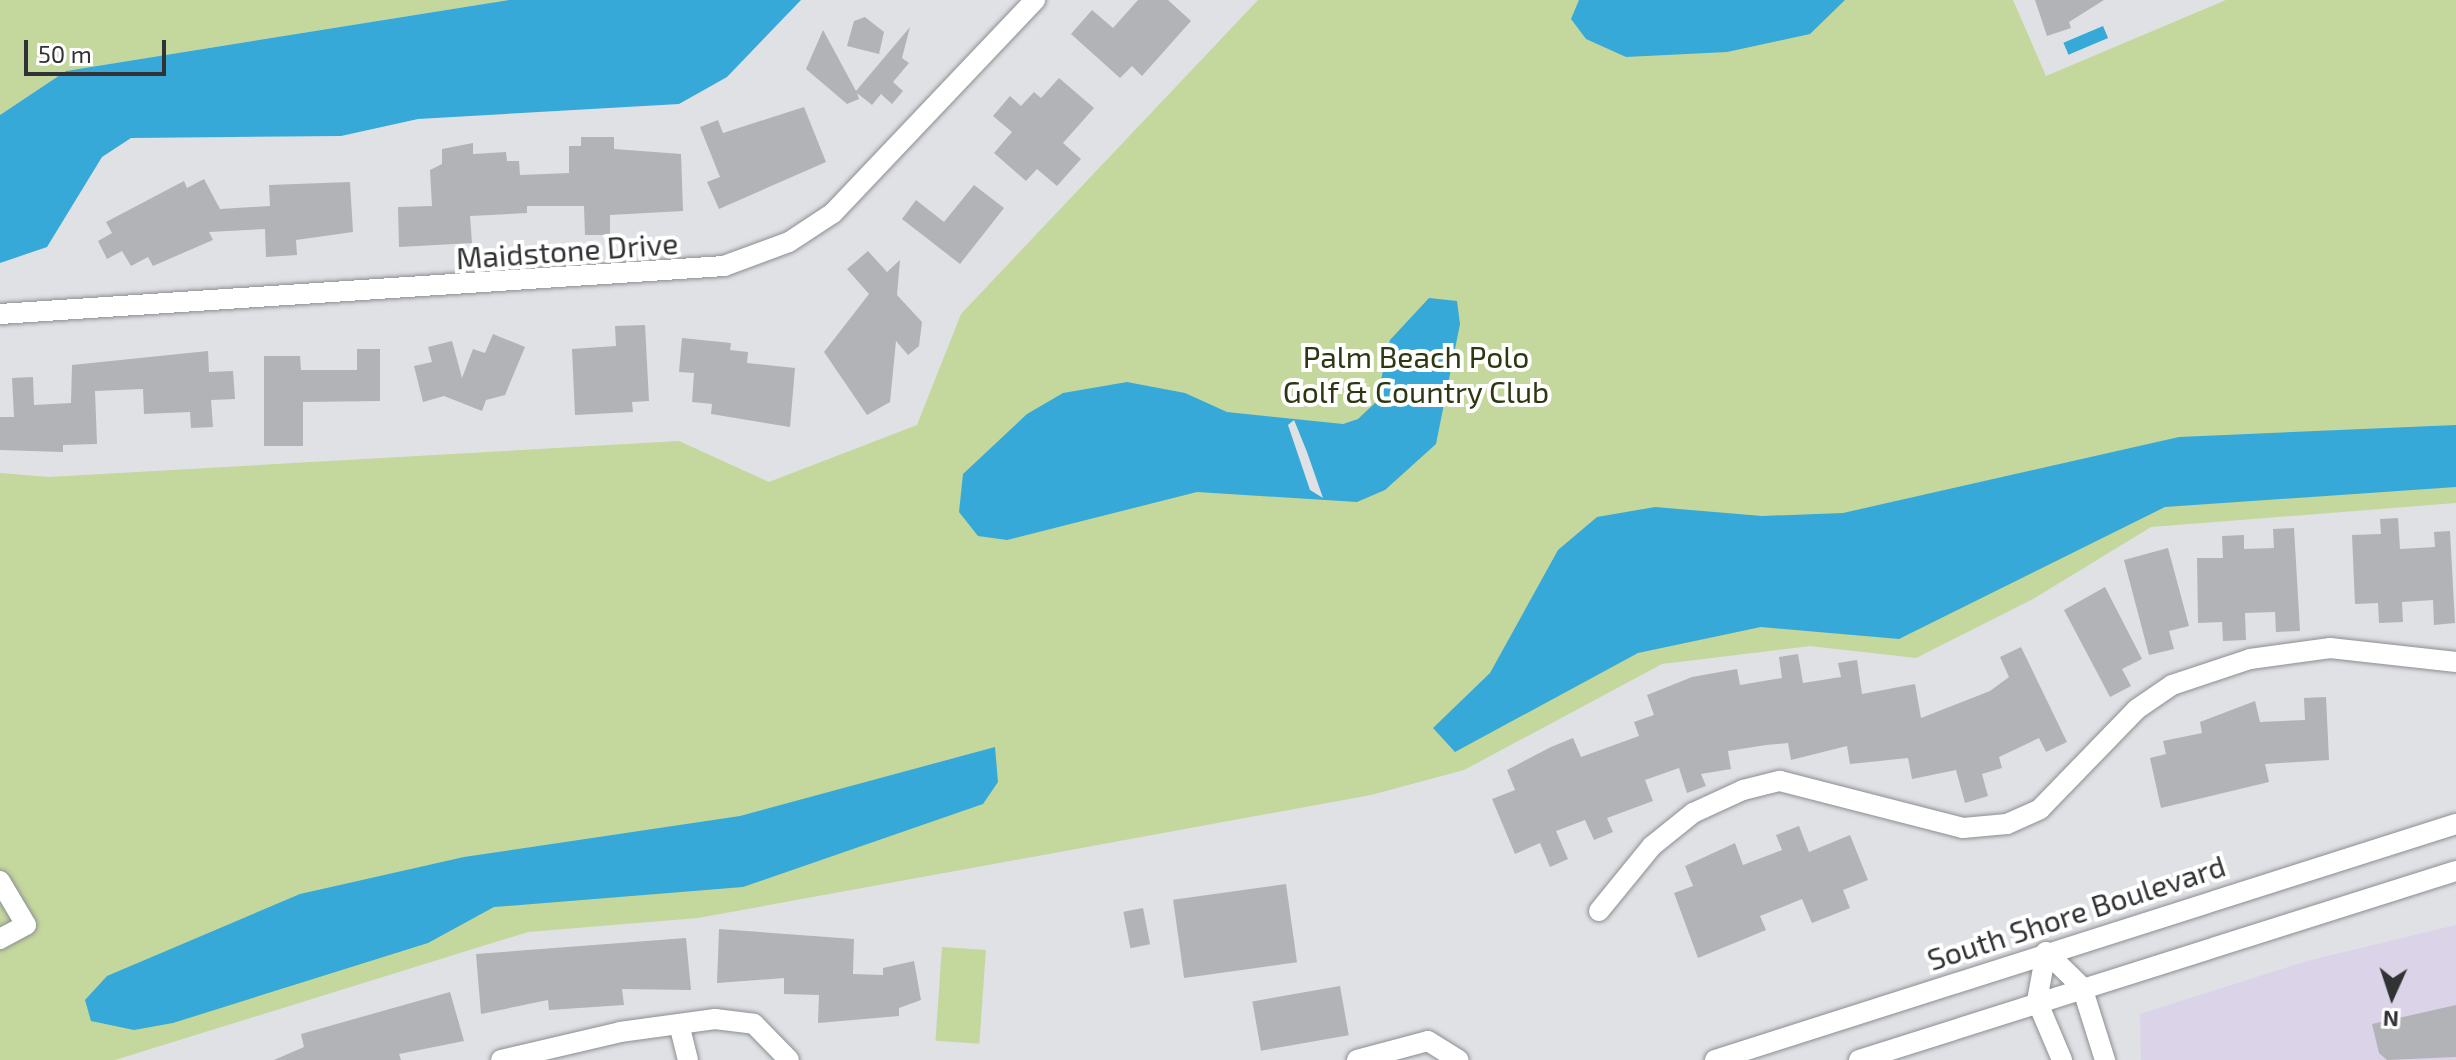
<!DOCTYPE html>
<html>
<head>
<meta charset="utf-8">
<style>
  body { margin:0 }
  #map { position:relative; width:2456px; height:1060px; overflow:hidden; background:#dfe1e5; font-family:"Exo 2",sans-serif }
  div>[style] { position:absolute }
  .commercial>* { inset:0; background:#dbd3e8 }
  .green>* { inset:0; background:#c4d79d; transform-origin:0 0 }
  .water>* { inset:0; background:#37a9d8; transform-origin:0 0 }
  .pier>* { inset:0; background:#dfe1e5 }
  .building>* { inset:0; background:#b1b3b7; transform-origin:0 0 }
  .roads { filter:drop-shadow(0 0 2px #8c8e91) drop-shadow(0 0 2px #8c8e91) }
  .minor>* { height:20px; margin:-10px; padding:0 10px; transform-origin:10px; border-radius:10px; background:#fff }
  span { translate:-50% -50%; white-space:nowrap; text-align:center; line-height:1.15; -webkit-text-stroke:8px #fff; paint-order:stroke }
  .street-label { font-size:30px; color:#313233 }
  .park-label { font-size:30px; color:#2d3812 }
  .north { position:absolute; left:2352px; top:956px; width:80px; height:80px; -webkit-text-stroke:6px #fff; paint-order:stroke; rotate:183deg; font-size:22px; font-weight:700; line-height:32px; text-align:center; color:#313233 }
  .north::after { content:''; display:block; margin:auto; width:28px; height:36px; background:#313233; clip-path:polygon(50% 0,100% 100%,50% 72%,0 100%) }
  .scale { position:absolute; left:24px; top:40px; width:142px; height:36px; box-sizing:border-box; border:4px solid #313233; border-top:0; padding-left:10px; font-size:24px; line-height:28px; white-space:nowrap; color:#313233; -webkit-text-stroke:6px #fff; paint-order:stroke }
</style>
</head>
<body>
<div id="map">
  <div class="commercial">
    <div style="clip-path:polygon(2456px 925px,2456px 1060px,2141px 1060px,2140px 1014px,2307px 961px)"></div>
  </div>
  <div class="green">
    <div style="clip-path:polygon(0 0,509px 0,66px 71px,0 115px)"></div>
    <div style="clip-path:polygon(1258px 0,2013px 0,2046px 76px,2226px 0,2456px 0,2456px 503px,2151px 527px,2033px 599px,1916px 658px,1810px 646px,1662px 664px,1464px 770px,1371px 795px,698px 918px,528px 932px,115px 1060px,0 1060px,0 473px,49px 477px,679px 441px,769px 482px,917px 425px,961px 314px)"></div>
    <div style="left:942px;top:947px;width:44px;height:94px;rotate:4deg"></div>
  </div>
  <div class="water">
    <div style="clip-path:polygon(509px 0,801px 0,727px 77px,679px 104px,418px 119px,341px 136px,131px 138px,102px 157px,47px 247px,0 263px,0 115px,66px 71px)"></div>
    <div style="clip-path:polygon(1579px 0,1845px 0,1810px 34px,1727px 52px,1626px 57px,1586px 39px,1571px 19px)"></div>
    <div style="left:2103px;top:26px;width:13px;height:43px;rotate:67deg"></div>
    <div style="clip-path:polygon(1429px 298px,1457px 301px,1460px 324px,1436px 444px,1385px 490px,1357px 502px,1197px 492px,1007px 540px,978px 536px,959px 512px,963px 474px,1027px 414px,1063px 393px,1127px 382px,1185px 393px,1227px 412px,1343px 424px,1358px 419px,1376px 402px,1390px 340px)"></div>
    <div style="clip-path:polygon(2456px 425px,2456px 487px,2165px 507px,1899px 639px,1761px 627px,1638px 653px,1455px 752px,1433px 728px,1490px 673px,1558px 550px,1597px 517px,1655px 507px,1762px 516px,1843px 513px,2179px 437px)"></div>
    <div style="clip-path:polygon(995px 747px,998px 782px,983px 804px,743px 887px,494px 907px,428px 943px,173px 1023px,134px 1030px,91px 1021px,85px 1000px,107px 976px,300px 894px,464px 857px,740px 816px)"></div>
  </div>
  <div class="pier">
    <div style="clip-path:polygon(1294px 420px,1307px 452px,1323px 498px,1310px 490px,1288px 425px)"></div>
  </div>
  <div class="building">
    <div style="clip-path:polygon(1138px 0,1168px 0,1191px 21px,1142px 76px,1132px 66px,1120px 78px,1071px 34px,1092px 10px,1113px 28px)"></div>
    <div style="clip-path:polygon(2035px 0,2104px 0,2069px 22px,2071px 28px,2047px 36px)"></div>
    <div style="clip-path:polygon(865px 17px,884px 32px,879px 54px,847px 46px,854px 21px)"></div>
    <div style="clip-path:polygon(910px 27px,902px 58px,909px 63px,893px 82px,903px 91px,892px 104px,881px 94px,872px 105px,857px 93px,859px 99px,847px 104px,806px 69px,823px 30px,856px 91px)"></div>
    <div style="clip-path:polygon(1059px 78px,1094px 108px,1063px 143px,1081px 159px,1057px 186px,1037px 169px,1026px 181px,994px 153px,1012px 132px,993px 116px,1010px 96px,1021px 106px,1034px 92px,1041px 98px)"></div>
    <div style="clip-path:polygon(804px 107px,826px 162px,719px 209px,707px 182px,720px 177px,700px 127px,718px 120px,723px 133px)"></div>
    <div style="clip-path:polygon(581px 137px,614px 137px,614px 149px,681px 154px,683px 211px,610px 215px,610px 235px,585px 235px,584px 206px,527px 206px,527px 213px,470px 216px,472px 243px,399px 247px,398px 207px,432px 206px,430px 170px,442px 164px,442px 149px,473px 143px,473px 154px,506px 152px,507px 161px,519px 161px,520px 175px,569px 173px,569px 146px,581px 146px)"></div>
    <div style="clip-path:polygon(204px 179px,220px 209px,270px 206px,269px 185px,350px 182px,353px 232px,296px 240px,297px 255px,266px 257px,265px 229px,209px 232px,213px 240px,153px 266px,148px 257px,131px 266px,122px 251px,107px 259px,98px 241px,112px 233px,106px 222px,184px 181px,187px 188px)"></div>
    <div style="clip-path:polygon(974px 185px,1004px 208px,960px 264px,902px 219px,916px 200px,944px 222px)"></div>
    <div style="clip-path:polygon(868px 251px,887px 272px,900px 260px,897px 295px,922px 322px,919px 346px,908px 355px,896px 341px,890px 402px,867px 415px,824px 352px,869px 294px,847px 269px)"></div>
    <div style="clip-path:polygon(645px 325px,649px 401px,632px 402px,633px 412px,575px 415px,572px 349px,616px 346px,615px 326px)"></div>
    <div style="clip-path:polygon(493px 334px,525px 347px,505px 395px,486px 400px,482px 411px,444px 396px,423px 402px,414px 366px,432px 362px,428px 347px,452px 341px,462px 378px,473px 349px,485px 353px)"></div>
    <div style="clip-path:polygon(682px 338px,731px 343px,730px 350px,748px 352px,747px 363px,795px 368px,790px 427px,711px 414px,712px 404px,692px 402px,694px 373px,679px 372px)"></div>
    <div style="clip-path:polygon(357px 349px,380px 349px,380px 401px,303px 402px,303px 446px,264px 446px,264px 356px,300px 356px,301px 370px,357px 370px)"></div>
    <div style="clip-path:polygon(208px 351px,209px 372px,233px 371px,235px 399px,211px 400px,213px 427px,191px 428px,190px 412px,144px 414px,143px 389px,95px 391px,97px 444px,63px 445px,63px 452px,0 450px,0 417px,14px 417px,12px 378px,33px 377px,34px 405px,71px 403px,72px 365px)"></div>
    <div style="clip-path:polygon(2398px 518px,2400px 549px,2435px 547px,2434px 532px,2450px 531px,2455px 623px,2434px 625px,2433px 600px,2402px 602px,2403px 622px,2379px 623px,2378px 603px,2355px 604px,2352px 535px,2381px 534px,2380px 519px)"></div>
    <div style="clip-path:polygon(2294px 528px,2300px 631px,2276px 632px,2275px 612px,2245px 613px,2246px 640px,2223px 641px,2222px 622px,2198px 623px,2197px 558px,2223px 558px,2222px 536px,2244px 535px,2244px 549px,2274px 548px,2273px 529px)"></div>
    <div style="clip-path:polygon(2168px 548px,2189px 626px,2169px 631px,2174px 649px,2149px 655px,2124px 560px)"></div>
    <div style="clip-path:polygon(2105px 587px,2142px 659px,2122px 669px,2131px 686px,2110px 697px,2064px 610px)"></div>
    <div style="clip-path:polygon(2021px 647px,2067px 742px,2046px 752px,2039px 738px,1999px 757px,2002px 768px,1982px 774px,1988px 796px,1965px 803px,1956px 770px,1912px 779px,1908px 758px,1850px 764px,1847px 746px,1791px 760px,1788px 743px,1766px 745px,1728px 751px,1731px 769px,1701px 774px,1706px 786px,1687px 793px,1679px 768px,1645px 780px,1653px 801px,1607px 818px,1613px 832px,1594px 840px,1585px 820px,1556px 831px,1568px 859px,1550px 867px,1540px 843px,1515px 854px,1492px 799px,1515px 790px,1507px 770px,1551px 747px,1573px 738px,1581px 757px,1639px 736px,1634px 722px,1654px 715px,1647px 695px,1692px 677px,1737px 669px,1740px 685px,1782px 678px,1779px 657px,1798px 654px,1803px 683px,1841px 677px,1838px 663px,1857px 660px,1862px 694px,1915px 684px,1921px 718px,1990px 691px,2009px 677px,2000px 657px)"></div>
    <div style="clip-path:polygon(2326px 697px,2329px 760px,2265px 764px,2269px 782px,2161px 808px,2150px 758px,2166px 754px,2163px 741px,2202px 733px,2200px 722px,2255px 701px,2260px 722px,2305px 720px,2304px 698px)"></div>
    <div style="clip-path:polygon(1799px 826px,1809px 852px,1850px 835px,1868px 880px,1843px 890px,1850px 908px,1812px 923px,1802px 899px,1760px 916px,1766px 930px,1698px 958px,1674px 893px,1693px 886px,1685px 866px,1735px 843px,1743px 865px,1782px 850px,1776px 835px)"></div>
    <div style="left:1286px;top:884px;width:79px;height:114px;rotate:82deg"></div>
    <div style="left:1143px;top:908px;width:37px;height:20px;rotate:79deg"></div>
    <div style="clip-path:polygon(719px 929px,854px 939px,853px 974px,883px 975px,883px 968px,914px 961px,921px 1000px,899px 1008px,899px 1016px,818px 1023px,819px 995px,784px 994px,784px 978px,717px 983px)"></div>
    <div style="clip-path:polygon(686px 938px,691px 990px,622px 989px,624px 1005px,549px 1010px,548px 1000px,481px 1014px,476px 954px)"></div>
    <div style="left:1340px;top:986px;width:50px;height:89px;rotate:80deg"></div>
    <div style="clip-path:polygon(450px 992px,464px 1041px,399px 1054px,401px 1060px,274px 1060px,304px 1047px,301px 1034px)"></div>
    <div style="clip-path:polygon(2456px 1005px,2456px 1057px,2387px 1060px,2379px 1053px,2372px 1024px)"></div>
  </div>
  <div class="roads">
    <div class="minor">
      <div style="left:0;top:314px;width:726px;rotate:-3.79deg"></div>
      <div style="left:724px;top:266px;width:69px;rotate:-20.3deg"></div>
      <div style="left:789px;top:242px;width:53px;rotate:-33.4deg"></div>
      <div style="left:833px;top:213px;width:294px;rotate:-46.5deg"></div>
      <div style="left:0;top:881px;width:51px;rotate:59.4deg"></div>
      <div style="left:26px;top:925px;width:30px;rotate:152deg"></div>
      <div style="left:1599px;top:911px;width:84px;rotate:-50.8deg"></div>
      <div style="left:1652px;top:846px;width:53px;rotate:-38.8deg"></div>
      <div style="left:1693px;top:813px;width:55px;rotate:-24.7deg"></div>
      <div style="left:1743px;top:790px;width:38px;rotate:-14deg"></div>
      <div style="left:1780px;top:781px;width:189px;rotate:14.4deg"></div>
      <div style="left:1963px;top:828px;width:44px;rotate:-5.2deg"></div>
      <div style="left:2007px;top:824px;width:36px;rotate:-24deg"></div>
      <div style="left:2040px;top:809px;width:139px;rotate:-45.9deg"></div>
      <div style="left:2137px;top:709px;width:42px;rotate:-34.4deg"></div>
      <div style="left:2172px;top:685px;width:82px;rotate:-18.4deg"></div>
      <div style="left:2250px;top:659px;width:81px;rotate:-7.8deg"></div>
      <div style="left:2330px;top:648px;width:127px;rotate:6.3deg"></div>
      <div style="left:2046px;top:952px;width:50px;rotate:44.2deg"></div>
      <div style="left:2082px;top:987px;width:77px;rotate:72.5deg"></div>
      <div style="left:2046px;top:952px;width:50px;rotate:100.4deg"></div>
      <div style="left:2037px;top:1001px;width:64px;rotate:67deg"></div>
      <div style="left:679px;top:1024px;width:37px;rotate:76deg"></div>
      <div style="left:501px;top:1060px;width:122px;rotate:-13.2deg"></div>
      <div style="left:620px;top:1032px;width:96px;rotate:-7.8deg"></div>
      <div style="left:715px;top:1019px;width:39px;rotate:7deg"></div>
      <div style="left:754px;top:1024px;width:50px;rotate:45.8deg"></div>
      <div style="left:1357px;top:1060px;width:73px;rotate:-15deg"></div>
      <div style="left:1428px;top:1041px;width:36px;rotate:32deg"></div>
      <div style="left:1715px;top:1060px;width:778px;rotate:-17.67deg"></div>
      <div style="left:1859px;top:1060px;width:626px;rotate:-17.57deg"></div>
    </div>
  </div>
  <div class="street-label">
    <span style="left:567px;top:250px;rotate:-4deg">Maidstone Drive</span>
    <span style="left:2076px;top:912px;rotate:-18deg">South Shore Boulevard</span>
  </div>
  <div class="park-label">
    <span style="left:1416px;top:373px">Palm Beach Polo<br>Golf &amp; Country Club</span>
  </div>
  <div class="north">N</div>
  <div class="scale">50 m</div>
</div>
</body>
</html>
